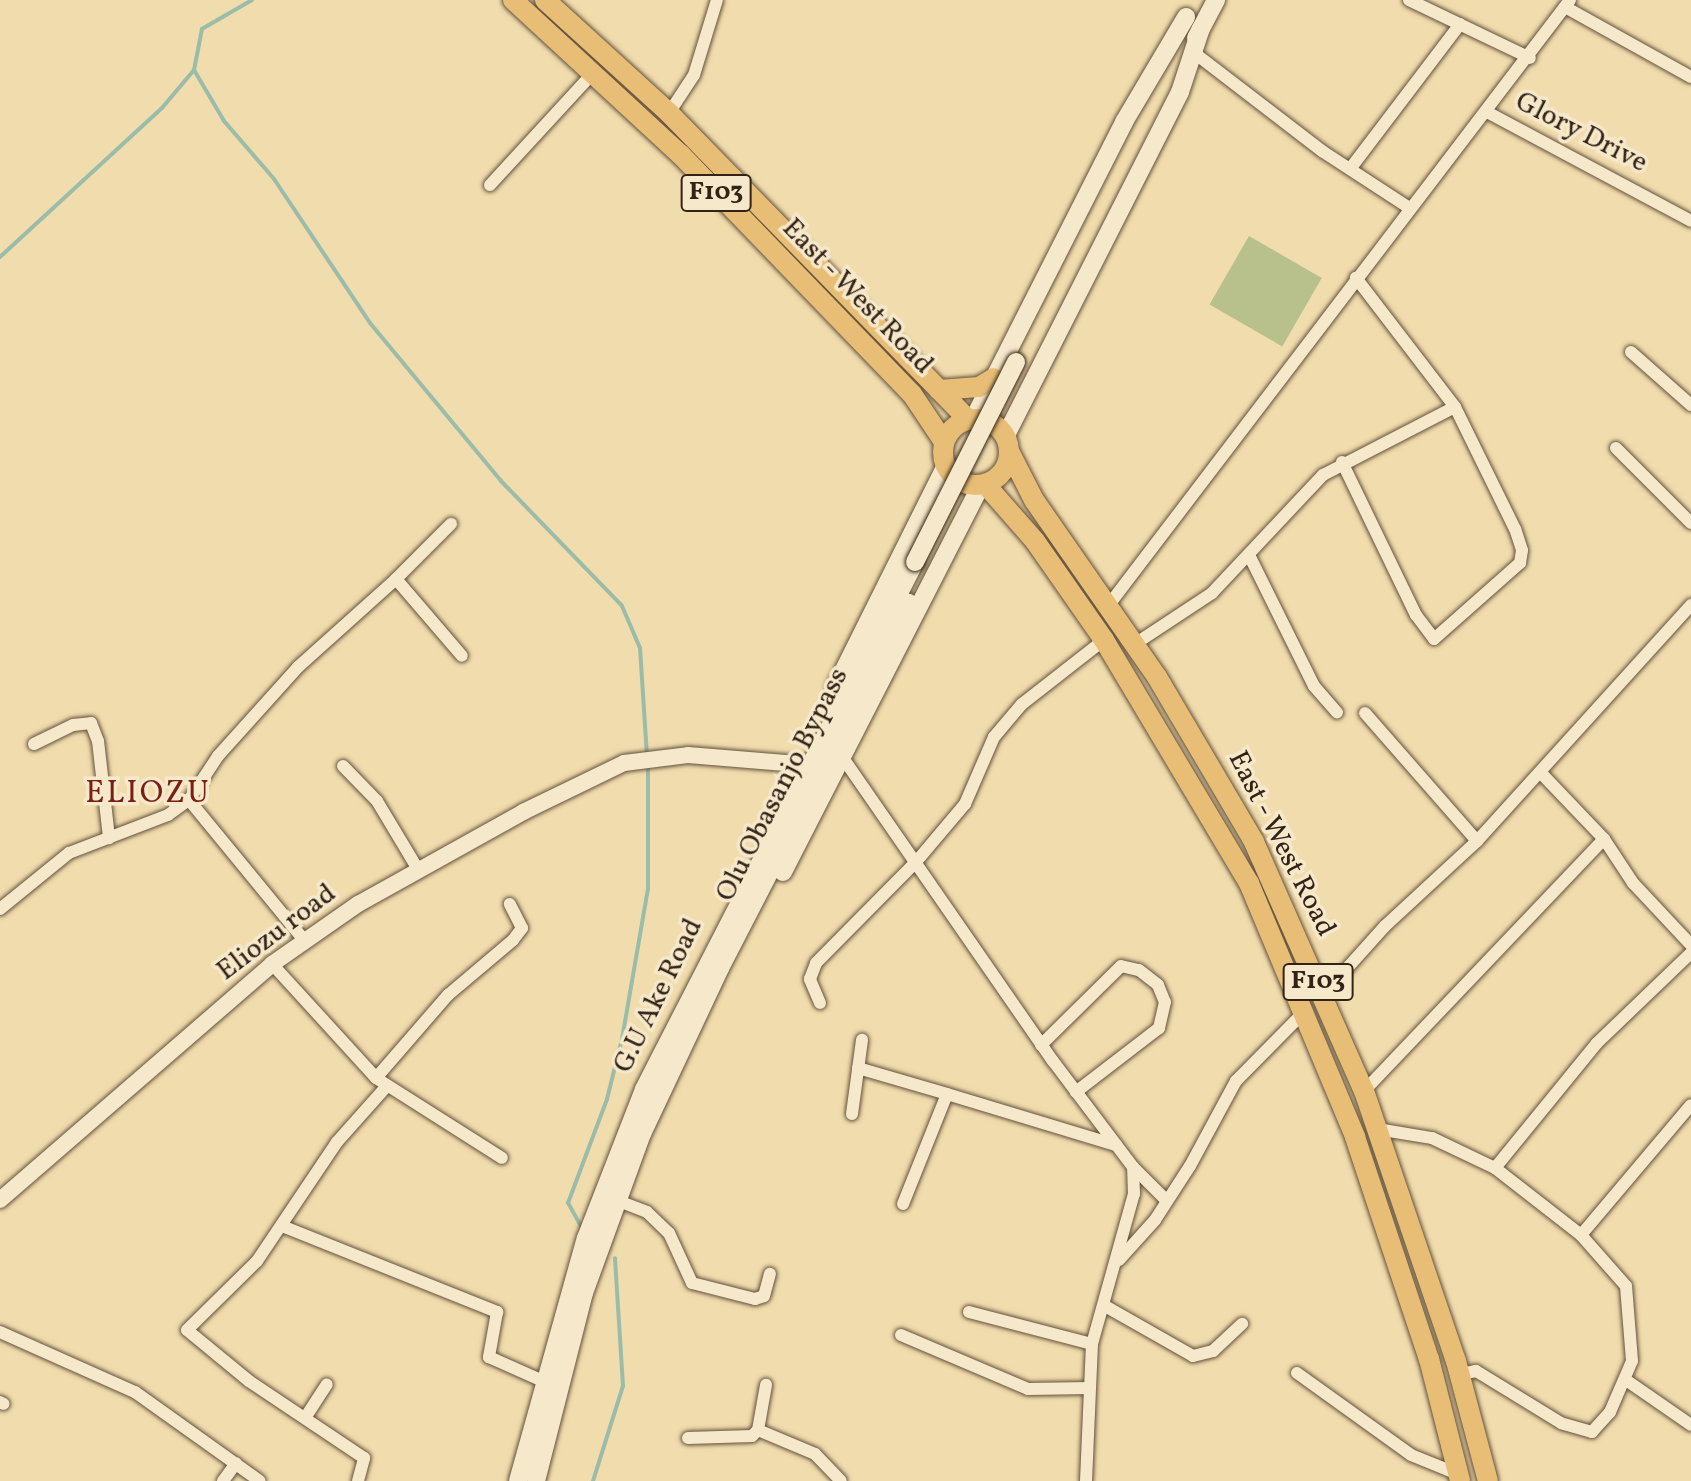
<!DOCTYPE html>
<html>
<head>
<meta charset="utf-8">
<style>
  body { margin:0 }
  #map { position:relative; width:1691px; height:1481px; overflow:hidden; background:#f1dcad; font-family:Vollkorn,serif }
  div>[style] { position:absolute }
  .green>* { inset:0; background:#b8c08b; transform-origin:0 0 }
  .stream>* { height:4px; margin:-2px; padding:0 2px; transform-origin:2px; border-radius:2px; background:#9bbca9 }
  .roads { filter:drop-shadow(0 0 2px #62513c) drop-shadow(0 0 2px #62513c) }
  .minor>* { height:12px; margin:-6px; padding:0 6px; transform-origin:6px; border-radius:6px; background:#f6e8ca }
  .tertiary>* { height:16px; margin:-8px; padding:0 8px; transform-origin:8px; border-radius:8px; background:#f6e8ca }
  .secondary>* { height:18px; margin:-9px; padding:0 9px; transform-origin:9px; border-radius:9px; background:#f6e8ca }
  .primary>* { height:20px; margin:-10px; padding:0 10px; transform-origin:10px; border-radius:10px; background:#e8be76 }
  .primary>.ring { margin:-10px; padding:0; box-sizing:content-box; background:none; border:20px solid #e8be76; border-radius:50% }
  .bridges { filter:drop-shadow(0 0 2px #332317) drop-shadow(0 0 2px #332317) }
  .secondary-bridge>* { height:18px; margin:-9px; padding:0 9px; transform-origin:9px; border-radius:9px; background:#f6e8ca }
  span { translate:-50% -50%; white-space:nowrap; text-align:center; line-height:1.15; -webkit-text-stroke:7px #f6e8ca; paint-order:stroke }
  .shield-label span { padding:2px 6px; background:#f6e8ca; border:2px solid; border-radius:6px; -webkit-text-stroke-width:0 }
  .shield-label { font-size:26px; color:#332317; font-weight:700 }
  .street-label { font-size:28px; color:#332317 }
  .quarter-label { font-size:32px; color:#7a1f14; letter-spacing:2px }
</style>
</head>
<body>
<div id="map">
  <div class="green">
    <div style="left:1249px;top:236px;width:84px;height:79px;rotate:30deg"></div>
  </div>
  <div class="stream">
    <div style="left:252px;top:0;width:58px;rotate:149.9deg"></div>
    <div style="left:202px;top:29px;width:42px;rotate:101deg"></div>
    <div style="left:194px;top:70px;width:59px;rotate:59.5deg"></div>
    <div style="left:224px;top:121px;width:77px;rotate:49.2deg"></div>
    <div style="left:274px;top:179px;width:173px;rotate:56.3deg"></div>
    <div style="left:370px;top:323px;width:205px;rotate:50.3deg"></div>
    <div style="left:501px;top:481px;width:174px;rotate:45.9deg"></div>
    <div style="left:622px;top:606px;width:46px;rotate:66.8deg"></div>
    <div style="left:640px;top:648px;width:107px;rotate:86.3deg"></div>
    <div style="left:0;top:257px;width:220px;rotate:-42.6deg"></div>
    <div style="left:162px;top:108px;width:50px;rotate:-49.9deg"></div>
    <div style="left:582px;top:1228px;width:29px;rotate:-119deg"></div>
    <div style="left:568px;top:1203px;width:111px;rotate:-69.4deg"></div>
    <div style="left:607px;top:1099px;width:62px;rotate:-76deg"></div>
    <div style="left:622px;top:1039px;width:152px;rotate:-80.2deg"></div>
    <div style="left:648px;top:889px;width:125px;rotate:-90deg"></div>
    <div style="left:593px;top:1481px;width:100px;rotate:-72.5deg"></div>
    <div style="left:623px;top:1386px;width:128px;rotate:-93.6deg"></div>
  </div>
  <div class="roads">
    <div class="minor">
      <div style="left:1409px;top:0;width:134px;rotate:25.6deg"></div>
      <div style="left:1565px;top:7px;width:144px;rotate:29.1deg"></div>
      <div style="left:1193px;top:52px;width:163px;rotate:37.5deg"></div>
      <div style="left:1322px;top:151px;width:103px;rotate:33.1deg"></div>
      <div style="left:669px;top:113px;width:45px;rotate:-56.7deg"></div>
      <div style="left:694px;top:75px;width:78px;rotate:-73deg"></div>
      <div style="left:1489px;top:113px;width:229px;rotate:28.1deg"></div>
      <div style="left:1350px;top:169px;width:182px;rotate:-52.8deg"></div>
      <div style="left:490px;top:185px;width:154px;rotate:-47.4deg"></div>
      <div style="left:1631px;top:352px;width:80px;rotate:41.5deg"></div>
      <div style="left:1616px;top:448px;width:106px;rotate:45deg"></div>
      <div style="left:1342px;top:462px;width:170px;rotate:64.2deg"></div>
      <div style="left:1416px;top:615px;width:30px;rotate:53deg"></div>
      <div style="left:1434px;top:639px;width:115px;rotate:-41.5deg"></div>
      <div style="left:1520px;top:563px;width:13px;rotate:-81deg"></div>
      <div style="left:1522px;top:550px;width:22px;rotate:-108deg"></div>
      <div style="left:1515px;top:529px;width:136px;rotate:-116.2deg"></div>
      <div style="left:1455px;top:407px;width:163px;rotate:-127.5deg"></div>
      <div style="left:1250px;top:557px;width:144px;rotate:63.6deg"></div>
      <div style="left:1314px;top:686px;width:35px;rotate:49deg"></div>
      <div style="left:396px;top:579px;width:78px;rotate:-45deg"></div>
      <div style="left:1108px;top:606px;width:762px;rotate:-52.68deg"></div>
      <div style="left:1135px;top:644px;width:92px;rotate:-33.5deg"></div>
      <div style="left:1212px;top:593px;width:162px;rotate:-46.8deg"></div>
      <div style="left:1323px;top:475px;width:148px;rotate:-27.3deg"></div>
      <div style="left:1365px;top:713px;width:170px;rotate:48.8deg"></div>
      <div style="left:34px;top:744px;width:43px;rotate:-26deg"></div>
      <div style="left:73px;top:725px;width:18px;rotate:-6deg"></div>
      <div style="left:91px;top:723px;width:19px;rotate:69deg"></div>
      <div style="left:98px;top:741px;width:98px;rotate:83.5deg"></div>
      <div style="left:843px;top:758px;width:369px;rotate:55.3deg"></div>
      <div style="left:1053px;top:1061px;width:133px;rotate:53deg"></div>
      <div style="left:1133px;top:1167px;width:47px;rotate:45deg"></div>
      <div style="left:343px;top:766px;width:49px;rotate:45.8deg"></div>
      <div style="left:377px;top:801px;width:82px;rotate:59deg"></div>
      <div style="left:1541px;top:773px;width:91px;rotate:46.3deg"></div>
      <div style="left:1604px;top:839px;width:53px;rotate:56.6deg"></div>
      <div style="left:1633px;top:883px;width:85px;rotate:46.9deg"></div>
      <div style="left:189px;top:800px;width:183px;rotate:50.6deg"></div>
      <div style="left:0;top:909px;width:89px;rotate:-39.1deg"></div>
      <div style="left:69px;top:853px;width:106px;rotate:-21deg"></div>
      <div style="left:168px;top:815px;width:26px;rotate:-36deg"></div>
      <div style="left:189px;top:800px;width:53px;rotate:-56.6deg"></div>
      <div style="left:218px;top:756px;width:120px;rotate:-48deg"></div>
      <div style="left:298px;top:667px;width:132px;rotate:-41.9deg"></div>
      <div style="left:396px;top:579px;width:101px;rotate:49.4deg"></div>
      <div style="left:272px;top:964px;width:154px;rotate:47.6deg"></div>
      <div style="left:376px;top:1078px;width:149px;rotate:32.4deg"></div>
      <div style="left:1324px;top:994px;width:91px;rotate:-48.1deg"></div>
      <div style="left:1385px;top:926px;width:125px;rotate:-42.7deg"></div>
      <div style="left:1477px;top:841px;width:319px;rotate:-47.8deg"></div>
      <div style="left:820px;top:1003px;width:26px;rotate:-113deg"></div>
      <div style="left:810px;top:979px;width:17px;rotate:-69deg"></div>
      <div style="left:816px;top:963px;width:142px;rotate:-45.3deg"></div>
      <div style="left:916px;top:862px;width:76px;rotate:-49.8deg"></div>
      <div style="left:965px;top:804px;width:73px;rotate:-66.6deg"></div>
      <div style="left:994px;top:737px;width:43px;rotate:-49.7deg"></div>
      <div style="left:1022px;top:704px;width:104px;rotate:-38deg"></div>
      <div style="left:1041px;top:1045px;width:112px;rotate:-44.6deg"></div>
      <div style="left:1121px;top:966px;width:18px;rotate:13deg"></div>
      <div style="left:1139px;top:970px;width:24px;rotate:38deg"></div>
      <div style="left:1158px;top:985px;width:18px;rotate:68deg"></div>
      <div style="left:1165px;top:1002px;width:27px;rotate:103deg"></div>
      <div style="left:1159px;top:1028px;width:105px;rotate:142.4deg"></div>
      <div style="left:858px;top:1068px;width:93px;rotate:16.3deg"></div>
      <div style="left:376px;top:1078px;width:110px;rotate:-49.1deg"></div>
      <div style="left:448px;top:995px;width:85px;rotate:-40.2deg"></div>
      <div style="left:513px;top:940px;width:15px;rotate:-53deg"></div>
      <div style="left:522px;top:928px;width:27px;rotate:-117deg"></div>
      <div style="left:1364px;top:1091px;width:348px;rotate:-46.4deg"></div>
      <div style="left:852px;top:1114px;width:75px;rotate:-82.3deg"></div>
      <div style="left:1377px;top:1129px;width:56px;rotate:9.3deg"></div>
      <div style="left:1432px;top:1138px;width:70px;rotate:25.5deg"></div>
      <div style="left:1495px;top:1168px;width:109px;rotate:37.9deg"></div>
      <div style="left:1581px;top:1235px;width:68px;rotate:48.6deg"></div>
      <div style="left:1626px;top:1286px;width:75px;rotate:85.4deg"></div>
      <div style="left:1632px;top:1361px;width:56px;rotate:113.3deg"></div>
      <div style="left:1610px;top:1412px;width:27px;rotate:132deg"></div>
      <div style="left:1592px;top:1432px;width:32px;rotate:-164deg"></div>
      <div style="left:1561px;top:1423px;width:100px;rotate:-148.5deg"></div>
      <div style="left:1476px;top:1371px;width:16px;rotate:169deg"></div>
      <div style="left:1495px;top:1168px;width:161px;rotate:-50.8deg"></div>
      <div style="left:1597px;top:1043px;width:130px;rotate:-43.8deg"></div>
      <div style="left:616px;top:1200px;width:33px;rotate:21deg"></div>
      <div style="left:647px;top:1212px;width:30px;rotate:44deg"></div>
      <div style="left:669px;top:1233px;width:55px;rotate:65.3deg"></div>
      <div style="left:692px;top:1283px;width:65px;rotate:14.3deg"></div>
      <div style="left:755px;top:1299px;width:9px;rotate:-18deg"></div>
      <div style="left:764px;top:1296px;width:23px;rotate:-75deg"></div>
      <div style="left:903px;top:1204px;width:118px;rotate:-68.2deg"></div>
      <div style="left:947px;top:1094px;width:177px;rotate:16.8deg"></div>
      <div style="left:282px;top:1226px;width:232px;rotate:21.8deg"></div>
      <div style="left:497px;top:1312px;width:46px;rotate:100.1deg"></div>
      <div style="left:489px;top:1357px;width:59px;rotate:24deg"></div>
      <div style="left:1581px;top:1235px;width:170px;rotate:-49.8deg"></div>
      <div style="left:1119px;top:1260px;width:54px;rotate:-48deg"></div>
      <div style="left:1155px;top:1220px;width:64px;rotate:-57.1deg"></div>
      <div style="left:1190px;top:1166px;width:97px;rotate:-61.6deg"></div>
      <div style="left:1236px;top:1081px;width:98px;rotate:-45.4deg"></div>
      <div style="left:1105px;top:1306px;width:101px;rotate:29.6deg"></div>
      <div style="left:1193px;top:1356px;width:21px;rotate:-14deg"></div>
      <div style="left:1213px;top:1351px;width:40px;rotate:-43deg"></div>
      <div style="left:969px;top:1312px;width:127px;rotate:14.6deg"></div>
      <div style="left:0;top:1332px;width:148px;rotate:24deg"></div>
      <div style="left:135px;top:1392px;width:153px;rotate:35.5deg"></div>
      <div style="left:901px;top:1335px;width:138px;rotate:23deg"></div>
      <div style="left:1028px;top:1389px;width:62px;rotate:-0.9deg"></div>
      <div style="left:1297px;top:1373px;width:140px;rotate:35.7deg"></div>
      <div style="left:1411px;top:1455px;width:51px;rotate:22deg"></div>
      <div style="left:1626px;top:1380px;width:79px;rotate:34.7deg"></div>
      <div style="left:0;top:1402px;width:4px;rotate:27deg"></div>
      <div style="left:305px;top:1418px;width:40px;rotate:-57.1deg"></div>
      <div style="left:758px;top:1430px;width:46px;rotate:-79.9deg"></div>
      <div style="left:688px;top:1438px;width:64px;rotate:-1.8deg"></div>
      <div style="left:752px;top:1436px;width:8px;rotate:-45deg"></div>
      <div style="left:758px;top:1430px;width:62px;rotate:22.8deg"></div>
      <div style="left:815px;top:1454px;width:37px;rotate:46deg"></div>
      <div style="left:223px;top:1481px;width:22px;rotate:-54deg"></div>
      <div style="left:358px;top:1481px;width:24px;rotate:-75deg"></div>
      <div style="left:364px;top:1458px;width:138px;rotate:-146.2deg"></div>
      <div style="left:249px;top:1381px;width:80px;rotate:-140.6deg"></div>
      <div style="left:187px;top:1330px;width:98px;rotate:-44.6deg"></div>
      <div style="left:257px;top:1261px;width:143px;rotate:-56.1deg"></div>
      <div style="left:337px;top:1142px;width:74px;rotate:-48.3deg"></div>
      <div style="left:1086px;top:1481px;width:137px;rotate:-87.5deg"></div>
      <div style="left:1092px;top:1344px;width:156px;rotate:-74.4deg"></div>
      <div style="left:1134px;top:1194px;width:27px;rotate:-92deg"></div>
    </div>
    <div class="tertiary">
      <div style="left:0;top:1200px;width:360px;rotate:-40.9deg"></div>
      <div style="left:272px;top:964px;width:105px;rotate:-34.9deg"></div>
      <div style="left:358px;top:904px;width:189px;rotate:-29.1deg"></div>
      <div style="left:523px;top:812px;width:112px;rotate:-25.9deg"></div>
      <div style="left:624px;top:763px;width:64px;rotate:-7.1deg"></div>
      <div style="left:688px;top:755px;width:110px;rotate:4.7deg"></div>
    </div>
    <div class="secondary">
      <div style="left:1196px;top:38px;width:43px;rotate:-62.2deg"></div>
      <div style="left:974px;top:418px;width:332px;rotate:-63.1deg"></div>
      <div style="left:1124px;top:122px;width:122px;rotate:-59.4deg"></div>
      <div style="left:1005px;top:437px;width:387px;rotate:-63.1deg"></div>
      <div style="left:1180px;top:92px;width:67px;rotate:-71.8deg"></div>
      <div style="left:835px;top:688px;width:249px;rotate:-63.5deg"></div>
      <div style="left:783px;top:872px;width:435px;rotate:-62.9deg"></div>
      <div style="left:518px;top:1481px;width:252px;rotate:-74.4deg"></div>
      <div style="left:586px;top:1238px;width:160px;rotate:-68.7deg"></div>
      <div style="left:644px;top:1089px;width:593px;rotate:-62.79deg"></div>
      <div style="left:536px;top:1481px;width:194px;rotate:-75.7deg"></div>
      <div style="left:584px;top:1293px;width:169px;rotate:-70deg"></div>
      <div style="left:642px;top:1134px;width:183px;rotate:-64.8deg"></div>
      <div style="left:720px;top:968px;width:411px;rotate:-62.7deg"></div>
    </div>
    <div class="primary">
      <div style="left:513px;top:0;width:229px;rotate:42.7deg"></div>
      <div style="left:681px;top:155px;width:332px;rotate:46deg"></div>
      <div style="left:912px;top:394px;width:58px;rotate:56.3deg"></div>
      <div style="left:545px;top:0;width:168px;rotate:42.3deg"></div>
      <div style="left:669px;top:113px;width:429px;rotate:45.7deg"></div>
      <div style="left:939px;top:390px;width:40px;rotate:-4.3deg"></div>
      <div style="left:979px;top:387px;width:17px;rotate:-31deg"></div>
      <div class="ring" style="left:943px;top:419px;width:46px;height:46px"></div>
      <div style="left:1009px;top:451px;width:55px;rotate:63deg"></div>
      <div style="left:1034px;top:500px;width:216px;rotate:55.2deg"></div>
      <div style="left:1157px;top:677px;width:191px;rotate:59.5deg"></div>
      <div style="left:1254px;top:842px;width:272px;rotate:66.2deg"></div>
      <div style="left:1364px;top:1091px;width:285px;rotate:71.2deg"></div>
      <div style="left:1456px;top:1361px;width:124px;rotate:75.1deg"></div>
      <div style="left:985px;top:484px;width:76px;rotate:48.7deg"></div>
      <div style="left:1035px;top:541px;width:121px;rotate:55.1deg"></div>
      <div style="left:1104px;top:640px;width:283px;rotate:59.2deg"></div>
      <div style="left:1249px;top:883px;width:275px;rotate:67.3deg"></div>
      <div style="left:1355px;top:1137px;width:234px;rotate:71.6deg"></div>
      <div style="left:1429px;top:1359px;width:126px;rotate:75.7deg"></div>
    </div>
  </div>
  <div class="bridges">
    <div class="secondary-bridge">
      <div style="left:915px;top:562px;width:224px;rotate:-63.2deg"></div>
    </div>
  </div>
  <div class="shield-label">
    <span style="left:716px;top:193px">F103</span>
    <span style="left:1318px;top:982px">F103</span>
  </div>
  <div class="street-label">
    <span style="left:1581px;top:133px;rotate:27deg">Glory Drive</span>
    <span style="left:857px;top:297px;rotate:46deg">East - West Road</span>
    <span style="left:783px;top:785px;rotate:-63deg">Olu Obasanjo Bypass</span>
    <span style="left:1281px;top:844px;rotate:63deg">East - West Road</span>
    <span style="left:277px;top:933px;rotate:-37deg">Eliozu road</span>
    <span style="left:659px;top:996px;rotate:-64deg">G.U Ake Road</span>
  </div>
  <div class="quarter-label">
    <span style="left:148px;top:794px">ELIOZU</span>
  </div>
</div>
</body>
</html>
